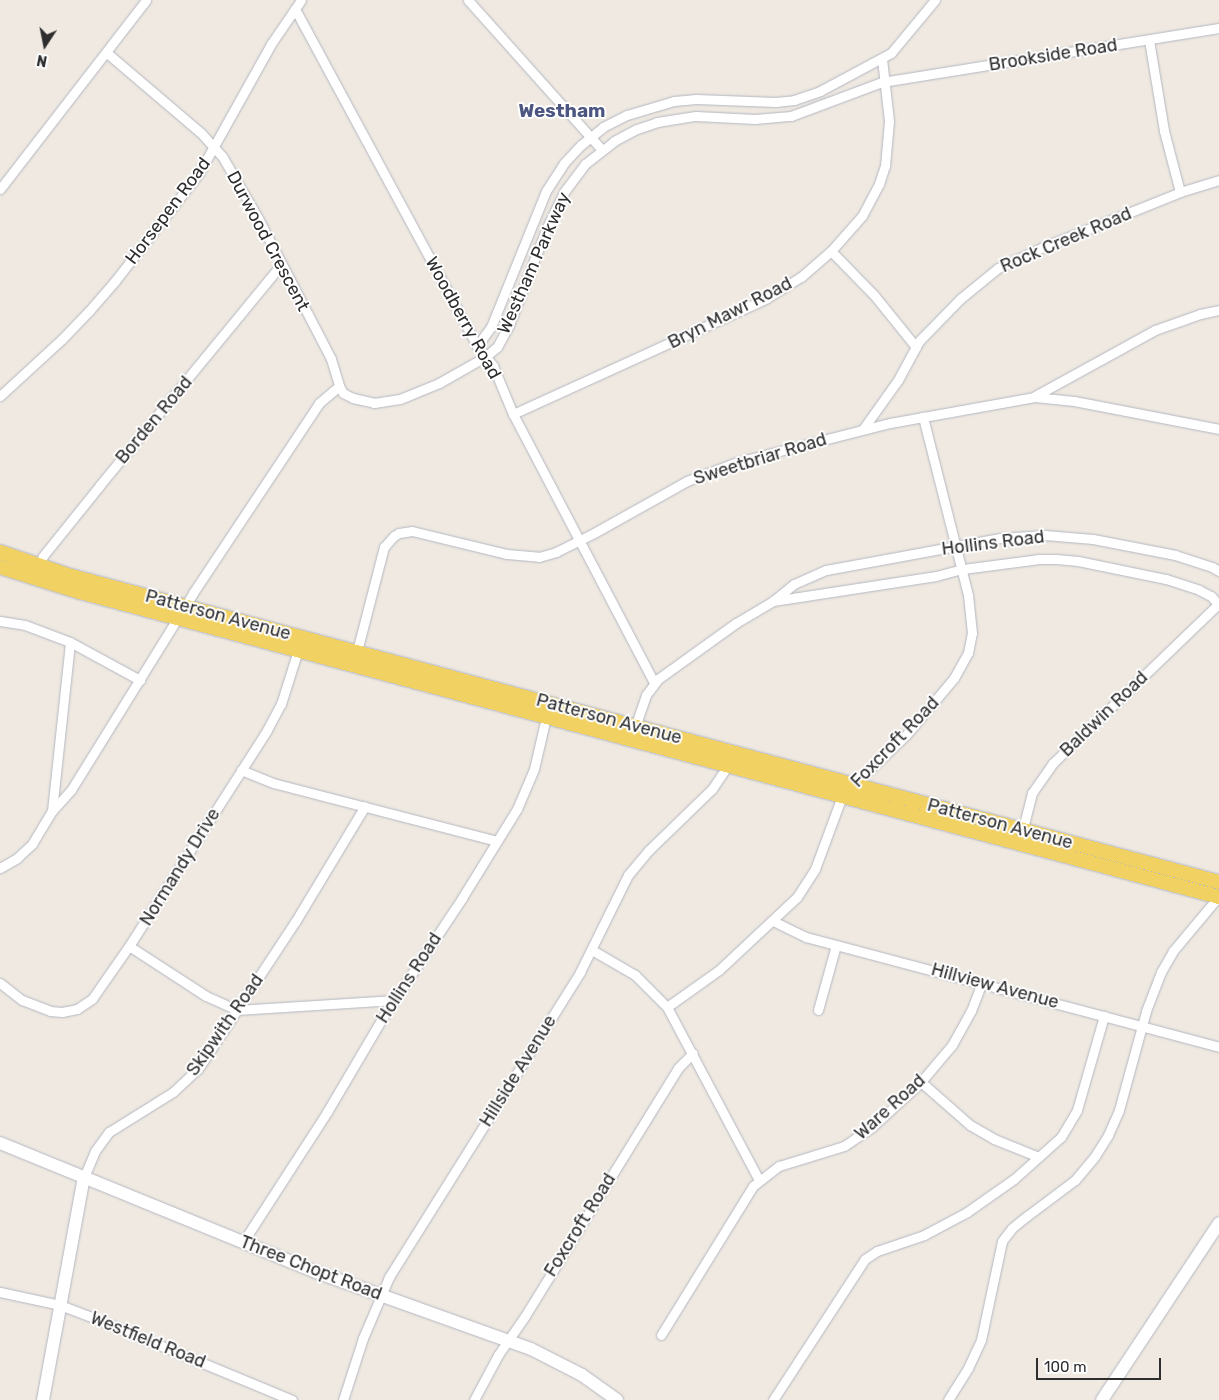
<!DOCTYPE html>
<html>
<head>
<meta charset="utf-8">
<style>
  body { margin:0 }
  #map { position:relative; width:1219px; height:1400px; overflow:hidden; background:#efe9e1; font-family:Rubik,sans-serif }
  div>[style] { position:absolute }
  .roads { filter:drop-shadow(0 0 1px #b4b7c1) drop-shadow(0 0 1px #b4b7c1) }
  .street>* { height:9px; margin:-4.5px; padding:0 4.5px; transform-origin:4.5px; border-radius:4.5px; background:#fff }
  .secondary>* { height:12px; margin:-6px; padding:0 6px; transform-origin:6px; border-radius:6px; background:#fff }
  .primary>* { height:14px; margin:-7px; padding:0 7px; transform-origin:7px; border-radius:7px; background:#f2d163 }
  span { translate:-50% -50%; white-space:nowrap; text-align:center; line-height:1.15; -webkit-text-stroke:4px #fff; paint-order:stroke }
  .street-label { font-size:18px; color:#2e2e2e }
  .neighbourhood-label { font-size:19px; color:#4d5680; font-weight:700 }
  .north { position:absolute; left:20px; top:20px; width:50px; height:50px; -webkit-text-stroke:4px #fff; paint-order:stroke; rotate:191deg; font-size:14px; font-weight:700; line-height:20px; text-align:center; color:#2e2e2e }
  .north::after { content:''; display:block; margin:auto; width:18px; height:22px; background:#2e2e2e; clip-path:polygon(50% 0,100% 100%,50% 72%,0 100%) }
  .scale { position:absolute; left:1036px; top:1358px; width:125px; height:22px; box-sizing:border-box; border:2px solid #2e2e2e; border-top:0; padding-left:6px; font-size:15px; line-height:18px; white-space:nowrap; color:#2e2e2e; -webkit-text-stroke:4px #fff; paint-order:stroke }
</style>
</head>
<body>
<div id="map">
  <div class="roads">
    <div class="street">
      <div style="left:468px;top:0;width:201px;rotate:48.2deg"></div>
      <div style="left:295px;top:9px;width:383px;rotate:61.6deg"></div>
      <div style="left:477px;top:346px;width:26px;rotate:51deg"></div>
      <div style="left:493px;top:366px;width:52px;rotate:67.4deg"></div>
      <div style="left:513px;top:414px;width:304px;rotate:62.3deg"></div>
      <div style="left:1149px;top:40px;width:92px;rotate:80.6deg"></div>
      <div style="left:1164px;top:131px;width:63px;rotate:75.3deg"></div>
      <div style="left:107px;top:53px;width:123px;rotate:40.4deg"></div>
      <div style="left:201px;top:133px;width:31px;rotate:48deg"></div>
      <div style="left:222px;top:156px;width:72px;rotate:59.9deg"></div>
      <div style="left:258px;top:218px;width:159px;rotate:62.6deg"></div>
      <div style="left:331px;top:359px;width:28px;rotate:73deg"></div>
      <div style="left:339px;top:386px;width:8px;rotate:60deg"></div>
      <div style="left:343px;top:393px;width:11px;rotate:27deg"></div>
      <div style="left:353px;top:398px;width:22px;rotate:13deg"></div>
      <div style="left:374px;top:403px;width:26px;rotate:-9deg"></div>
      <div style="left:400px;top:399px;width:42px;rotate:-22.3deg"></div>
      <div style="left:439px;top:383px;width:53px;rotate:-29.5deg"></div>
      <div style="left:485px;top:357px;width:16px;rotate:-40deg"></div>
      <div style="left:497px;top:347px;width:25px;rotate:-61deg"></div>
      <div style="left:509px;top:325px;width:105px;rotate:-68.8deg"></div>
      <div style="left:547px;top:227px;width:39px;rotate:-64deg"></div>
      <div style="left:564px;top:192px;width:35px;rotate:-53deg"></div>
      <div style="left:585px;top:164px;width:37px;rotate:-38deg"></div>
      <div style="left:614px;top:141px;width:26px;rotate:-28deg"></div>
      <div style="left:637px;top:129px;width:21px;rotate:-19deg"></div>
      <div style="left:657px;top:122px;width:39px;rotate:-9deg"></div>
      <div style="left:696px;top:116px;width:59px;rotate:2.9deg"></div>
      <div style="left:755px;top:119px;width:36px;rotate:-5deg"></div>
      <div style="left:791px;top:116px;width:97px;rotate:-20.5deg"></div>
      <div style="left:882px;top:82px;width:341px;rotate:-9.1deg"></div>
      <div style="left:0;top:189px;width:239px;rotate:-52.3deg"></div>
      <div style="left:831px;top:251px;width:62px;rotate:45.7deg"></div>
      <div style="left:874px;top:295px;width:67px;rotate:51.1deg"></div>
      <div style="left:477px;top:346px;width:24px;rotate:-54deg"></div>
      <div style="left:491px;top:327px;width:147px;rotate:-68deg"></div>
      <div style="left:546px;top:191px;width:33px;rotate:-57deg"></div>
      <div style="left:564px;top:163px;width:25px;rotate:-47deg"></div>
      <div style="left:581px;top:145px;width:28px;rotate:-39deg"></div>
      <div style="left:603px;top:127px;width:27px;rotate:-27deg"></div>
      <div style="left:627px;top:115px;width:49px;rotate:-16.6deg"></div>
      <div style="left:674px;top:101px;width:22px;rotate:-5deg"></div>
      <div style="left:696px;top:99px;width:80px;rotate:2.1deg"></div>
      <div style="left:776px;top:102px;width:18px;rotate:-6deg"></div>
      <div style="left:794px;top:100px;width:28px;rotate:-19deg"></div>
      <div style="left:820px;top:91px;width:81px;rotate:-28.2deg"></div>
      <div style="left:891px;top:53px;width:69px;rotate:-50.3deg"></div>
      <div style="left:0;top:396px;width:84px;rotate:-42.6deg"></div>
      <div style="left:62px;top:339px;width:39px;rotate:-46deg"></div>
      <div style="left:89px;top:311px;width:40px;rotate:-49deg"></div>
      <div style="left:115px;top:281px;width:137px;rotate:-52.1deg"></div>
      <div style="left:199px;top:173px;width:148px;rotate:-60.8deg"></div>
      <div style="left:271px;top:44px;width:53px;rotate:-55.7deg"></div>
      <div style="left:1035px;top:396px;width:137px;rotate:-28.8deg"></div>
      <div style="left:1155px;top:330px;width:48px;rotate:-19.6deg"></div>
      <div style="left:1200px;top:314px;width:19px;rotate:-12deg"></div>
      <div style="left:513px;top:414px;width:279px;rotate:-24.5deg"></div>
      <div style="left:767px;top:298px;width:40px;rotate:-32deg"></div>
      <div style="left:801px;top:277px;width:40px;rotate:-41deg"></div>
      <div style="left:831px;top:251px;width:47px;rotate:-48.5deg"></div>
      <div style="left:862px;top:216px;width:36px;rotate:-62deg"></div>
      <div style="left:879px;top:184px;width:19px;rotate:-72deg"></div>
      <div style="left:885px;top:166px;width:45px;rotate:-84.9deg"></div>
      <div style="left:889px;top:121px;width:62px;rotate:-96.4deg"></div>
      <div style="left:863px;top:429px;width:60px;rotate:-54.5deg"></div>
      <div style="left:898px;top:380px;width:44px;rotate:-61.7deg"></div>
      <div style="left:919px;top:341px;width:59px;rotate:-45.7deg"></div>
      <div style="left:960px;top:299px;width:49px;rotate:-39.2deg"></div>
      <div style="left:998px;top:268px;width:47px;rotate:-24.9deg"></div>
      <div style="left:1041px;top:248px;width:150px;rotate:-21.9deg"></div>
      <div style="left:1180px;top:192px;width:41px;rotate:-17.1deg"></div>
      <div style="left:37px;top:568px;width:13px;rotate:-63deg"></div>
      <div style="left:43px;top:556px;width:91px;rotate:-51.2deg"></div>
      <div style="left:100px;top:485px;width:285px;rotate:-50.6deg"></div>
      <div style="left:773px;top:601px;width:165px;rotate:-8.7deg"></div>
      <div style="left:936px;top:576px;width:28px;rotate:-15deg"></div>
      <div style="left:963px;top:569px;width:77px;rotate:-7.5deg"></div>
      <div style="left:1039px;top:559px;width:17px"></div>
      <div style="left:1056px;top:559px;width:22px;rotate:5deg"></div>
      <div style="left:1078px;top:561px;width:90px;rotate:11.6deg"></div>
      <div style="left:1166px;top:579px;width:35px;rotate:18deg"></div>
      <div style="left:1199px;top:590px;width:13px;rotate:27deg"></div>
      <div style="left:1211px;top:596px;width:11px;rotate:49deg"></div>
      <div style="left:0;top:621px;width:25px;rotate:9deg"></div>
      <div style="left:25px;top:625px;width:48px;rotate:20.7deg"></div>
      <div style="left:70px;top:642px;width:80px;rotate:28.5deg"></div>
      <div style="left:356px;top:655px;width:112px;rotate:-75.5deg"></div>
      <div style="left:384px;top:547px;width:15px;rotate:-48deg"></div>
      <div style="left:394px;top:536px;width:6px;rotate:-31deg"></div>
      <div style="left:399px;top:533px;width:13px;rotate:-9deg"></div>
      <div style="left:412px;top:531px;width:98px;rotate:13.6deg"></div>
      <div style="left:507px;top:554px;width:32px;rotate:5deg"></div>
      <div style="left:539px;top:557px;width:18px;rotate:-16deg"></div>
      <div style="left:556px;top:552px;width:42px;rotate:-26.6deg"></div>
      <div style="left:594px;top:533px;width:107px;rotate:-29.2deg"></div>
      <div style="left:687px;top:481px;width:53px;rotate:-20.8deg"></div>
      <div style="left:737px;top:462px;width:158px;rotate:-14.3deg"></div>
      <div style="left:890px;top:423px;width:147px;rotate:-10.2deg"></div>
      <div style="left:1035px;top:397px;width:39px;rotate:6deg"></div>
      <div style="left:1074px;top:401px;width:148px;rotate:10.9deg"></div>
      <div style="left:634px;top:730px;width:37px;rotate:-71deg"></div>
      <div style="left:646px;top:695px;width:20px;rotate:-53deg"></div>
      <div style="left:658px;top:679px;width:96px;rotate:-35.7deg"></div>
      <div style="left:736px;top:623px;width:43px;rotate:-30.7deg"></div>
      <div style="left:773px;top:601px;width:27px;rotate:-39deg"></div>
      <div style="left:794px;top:584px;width:35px;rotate:-24deg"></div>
      <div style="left:826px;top:570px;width:177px;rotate:-10.4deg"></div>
      <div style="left:1000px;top:538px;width:45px;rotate:-3.8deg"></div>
      <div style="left:1045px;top:535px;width:48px;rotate:4.8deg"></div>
      <div style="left:1093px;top:539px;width:84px;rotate:11deg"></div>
      <div style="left:1175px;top:555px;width:39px;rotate:18deg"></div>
      <div style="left:1212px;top:567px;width:8px;rotate:30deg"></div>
      <div style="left:241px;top:770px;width:35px;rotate:22deg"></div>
      <div style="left:273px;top:783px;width:231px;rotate:14.5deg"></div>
      <div style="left:52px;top:811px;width:28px;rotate:-48deg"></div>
      <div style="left:71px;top:790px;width:232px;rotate:-58.2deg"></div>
      <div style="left:193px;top:593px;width:228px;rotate:-56.4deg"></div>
      <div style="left:319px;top:403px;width:26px;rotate:-40deg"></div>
      <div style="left:1019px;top:844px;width:53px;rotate:-75.7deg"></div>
      <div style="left:1032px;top:793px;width:37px;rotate:-55deg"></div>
      <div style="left:1053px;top:763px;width:231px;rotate:-43.9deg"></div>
      <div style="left:0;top:868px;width:20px;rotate:-30deg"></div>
      <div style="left:17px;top:858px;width:21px;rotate:-43deg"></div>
      <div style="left:32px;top:844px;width:39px;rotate:-59deg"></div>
      <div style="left:52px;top:811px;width:170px;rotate:-83.9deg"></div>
      <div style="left:773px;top:921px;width:37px;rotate:26deg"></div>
      <div style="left:806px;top:937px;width:427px;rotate:14.9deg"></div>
      <div style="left:129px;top:946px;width:92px;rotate:33deg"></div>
      <div style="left:206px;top:996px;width:34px;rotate:24deg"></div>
      <div style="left:237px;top:1010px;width:158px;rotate:-3.6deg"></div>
      <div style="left:592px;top:950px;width:50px;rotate:30.2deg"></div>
      <div style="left:635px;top:975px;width:45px;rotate:45deg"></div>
      <div style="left:667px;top:1007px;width:196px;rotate:62deg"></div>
      <div style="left:0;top:983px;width:28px;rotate:38deg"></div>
      <div style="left:22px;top:1000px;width:30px;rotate:21deg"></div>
      <div style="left:50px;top:1011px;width:12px;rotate:5deg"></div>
      <div style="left:62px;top:1012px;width:15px;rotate:-11deg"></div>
      <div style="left:77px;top:1009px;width:18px;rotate:-34deg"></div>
      <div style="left:92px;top:999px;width:65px;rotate:-55.1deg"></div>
      <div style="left:129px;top:946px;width:256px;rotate:-57.4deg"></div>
      <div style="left:267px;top:730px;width:30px;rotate:-62deg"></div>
      <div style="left:281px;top:704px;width:60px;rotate:-72.5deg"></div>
      <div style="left:667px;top:1007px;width:64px;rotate:-35.4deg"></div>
      <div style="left:719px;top:970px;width:107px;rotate:-43.1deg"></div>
      <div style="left:797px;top:897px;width:33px;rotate:-57deg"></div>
      <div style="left:815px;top:869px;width:78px;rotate:-69.7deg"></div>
      <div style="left:842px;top:796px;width:88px;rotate:-43.6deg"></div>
      <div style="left:906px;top:735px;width:75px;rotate:-49.9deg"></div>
      <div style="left:954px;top:678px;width:29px;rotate:-61deg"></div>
      <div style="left:968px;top:653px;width:20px;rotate:-79deg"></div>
      <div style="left:972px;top:633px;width:38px;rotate:-96deg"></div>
      <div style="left:968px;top:595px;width:184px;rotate:-104.2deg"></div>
      <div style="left:818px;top:1010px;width:67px;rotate:-74.5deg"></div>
      <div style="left:921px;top:1082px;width:65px;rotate:41.3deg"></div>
      <div style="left:970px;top:1125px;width:28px;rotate:30deg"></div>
      <div style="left:994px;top:1139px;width:48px;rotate:21.8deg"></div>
      <div style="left:84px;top:1177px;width:28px;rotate:-67deg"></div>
      <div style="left:95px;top:1151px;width:24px;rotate:-54deg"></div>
      <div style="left:109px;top:1132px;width:75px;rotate:-32deg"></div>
      <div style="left:173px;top:1092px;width:34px;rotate:-43deg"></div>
      <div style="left:198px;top:1069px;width:176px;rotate:-56.6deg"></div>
      <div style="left:295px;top:922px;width:135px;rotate:-58.9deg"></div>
      <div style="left:243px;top:1242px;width:155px;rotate:-57.1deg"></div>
      <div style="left:327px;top:1112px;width:110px;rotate:-59.5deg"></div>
      <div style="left:383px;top:1017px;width:143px;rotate:-56.4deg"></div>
      <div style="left:462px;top:898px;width:105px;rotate:-58.3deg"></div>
      <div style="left:517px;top:809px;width:43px;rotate:-67deg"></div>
      <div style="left:534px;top:769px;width:57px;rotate:-76.9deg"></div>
      <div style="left:0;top:1292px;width:61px;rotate:12.2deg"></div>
      <div style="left:60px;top:1305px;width:42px;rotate:21deg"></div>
      <div style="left:99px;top:1320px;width:209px;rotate:22.5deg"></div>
      <div style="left:661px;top:1335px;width:175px;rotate:-58.3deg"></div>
      <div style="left:753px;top:1186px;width:33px;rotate:-38deg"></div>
      <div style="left:779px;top:1166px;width:68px;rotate:-17.1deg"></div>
      <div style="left:844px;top:1146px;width:34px;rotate:-34deg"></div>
      <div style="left:872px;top:1127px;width:64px;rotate:-42.5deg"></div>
      <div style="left:919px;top:1084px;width:51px;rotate:-49.8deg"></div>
      <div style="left:952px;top:1045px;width:39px;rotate:-61deg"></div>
      <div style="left:971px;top:1011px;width:30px;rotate:-69deg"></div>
      <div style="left:343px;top:1400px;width:65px;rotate:-72.1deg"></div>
      <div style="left:363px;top:1338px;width:66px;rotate:-66.9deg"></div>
      <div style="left:389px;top:1277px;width:360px;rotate:-57.9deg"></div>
      <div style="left:580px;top:972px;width:108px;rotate:-63.7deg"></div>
      <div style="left:628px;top:875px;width:33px;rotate:-50deg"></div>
      <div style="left:649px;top:850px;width:88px;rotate:-44.1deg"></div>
      <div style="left:712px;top:789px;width:32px;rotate:-56deg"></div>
      <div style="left:474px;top:1400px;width:51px;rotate:-61.9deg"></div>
      <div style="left:498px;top:1355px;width:47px;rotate:-55.3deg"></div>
      <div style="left:525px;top:1316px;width:291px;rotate:-58.3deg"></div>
      <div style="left:678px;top:1068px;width:21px;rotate:-45deg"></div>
      <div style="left:773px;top:1400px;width:168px;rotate:-56.9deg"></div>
      <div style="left:865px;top:1259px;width:14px;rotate:-34deg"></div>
      <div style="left:877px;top:1251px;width:50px;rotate:-18.8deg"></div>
      <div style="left:924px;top:1235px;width:49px;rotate:-28.1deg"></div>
      <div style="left:967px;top:1212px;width:57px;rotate:-35.1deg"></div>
      <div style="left:1014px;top:1179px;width:63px;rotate:-41.8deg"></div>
      <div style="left:1061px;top:1137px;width:31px;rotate:-59deg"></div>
      <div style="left:1077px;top:1110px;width:98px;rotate:-74deg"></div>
      <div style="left:948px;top:1400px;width:38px;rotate:-58deg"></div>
      <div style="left:968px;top:1368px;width:31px;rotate:-65deg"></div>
      <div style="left:981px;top:1340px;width:101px;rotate:-78deg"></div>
      <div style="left:1002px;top:1241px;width:16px;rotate:-52deg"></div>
      <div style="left:1012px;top:1228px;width:19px;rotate:-39deg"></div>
      <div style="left:1027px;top:1216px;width:60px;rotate:-36.9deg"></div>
      <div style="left:1075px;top:1180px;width:31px;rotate:-50deg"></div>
      <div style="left:1095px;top:1156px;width:25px;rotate:-58deg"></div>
      <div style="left:1108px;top:1135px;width:27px;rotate:-66deg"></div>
      <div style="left:1119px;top:1110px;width:103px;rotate:-74.7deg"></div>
      <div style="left:1146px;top:1011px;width:42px;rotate:-69deg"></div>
      <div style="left:1161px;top:972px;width:24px;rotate:-60deg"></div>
      <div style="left:1173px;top:951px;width:72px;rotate:-50.1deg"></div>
    </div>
    <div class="secondary">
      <div style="left:0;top:1143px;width:341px;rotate:22.2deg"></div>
      <div style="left:316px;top:1272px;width:228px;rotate:19.7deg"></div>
      <div style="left:531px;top:1349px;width:57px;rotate:27deg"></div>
      <div style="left:582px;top:1375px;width:43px;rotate:35.5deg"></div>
      <div style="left:43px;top:1400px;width:227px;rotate:-79.6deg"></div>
      <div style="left:1102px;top:1400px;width:212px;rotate:-56.5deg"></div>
    </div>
    <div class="primary">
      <div style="left:0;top:552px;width:75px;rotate:18.7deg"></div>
      <div style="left:71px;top:576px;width:1188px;rotate:14.93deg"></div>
      <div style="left:0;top:567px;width:84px;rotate:17.4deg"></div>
      <div style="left:80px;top:592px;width:1179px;rotate:14.99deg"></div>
    </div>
  </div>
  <div class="street-label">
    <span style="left:1053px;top:55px;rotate:-9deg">Brookside Road</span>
    <span style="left:168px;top:211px;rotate:-53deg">Horsepen Road</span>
    <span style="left:1066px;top:240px;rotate:-23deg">Rock Creek Road</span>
    <span style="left:268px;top:241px;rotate:62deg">Durwood Crescent</span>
    <span style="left:534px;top:263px;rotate:-66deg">Westham Parkway</span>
    <span style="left:730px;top:313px;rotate:-27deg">Bryn Mawr Road</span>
    <span style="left:463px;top:318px;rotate:61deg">Woodberry Road</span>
    <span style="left:154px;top:420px;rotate:-50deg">Borden Road</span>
    <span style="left:760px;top:459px;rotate:-17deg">Sweetbriar Road</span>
    <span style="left:993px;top:543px;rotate:-7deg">Hollins Road</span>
    <span style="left:218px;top:615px;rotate:15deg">Patterson Avenue</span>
    <span style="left:1104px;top:714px;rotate:-44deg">Baldwin Road</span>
    <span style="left:609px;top:719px;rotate:15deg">Patterson Avenue</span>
    <span style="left:895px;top:742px;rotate:-46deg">Foxcroft Road</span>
    <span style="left:1000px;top:824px;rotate:15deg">Patterson Avenue</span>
    <span style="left:180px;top:867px;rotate:-58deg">Normandy Drive</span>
    <span style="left:409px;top:978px;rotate:-57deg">Hollins Road</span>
    <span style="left:995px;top:986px;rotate:15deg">Hillview Avenue</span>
    <span style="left:225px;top:1025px;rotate:-55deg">Skipwith Road</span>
    <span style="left:518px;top:1071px;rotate:-58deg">Hillside Avenue</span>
    <span style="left:890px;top:1107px;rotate:-42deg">Ware Road</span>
    <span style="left:580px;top:1225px;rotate:-58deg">Foxcroft Road</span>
    <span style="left:311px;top:1268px;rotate:21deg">Three Chopt Road</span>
    <span style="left:148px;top:1340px;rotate:22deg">Westfield Road</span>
  </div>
  <div class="neighbourhood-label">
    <span style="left:562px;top:111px">Westham</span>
  </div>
  <div class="north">N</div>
  <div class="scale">100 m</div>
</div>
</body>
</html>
